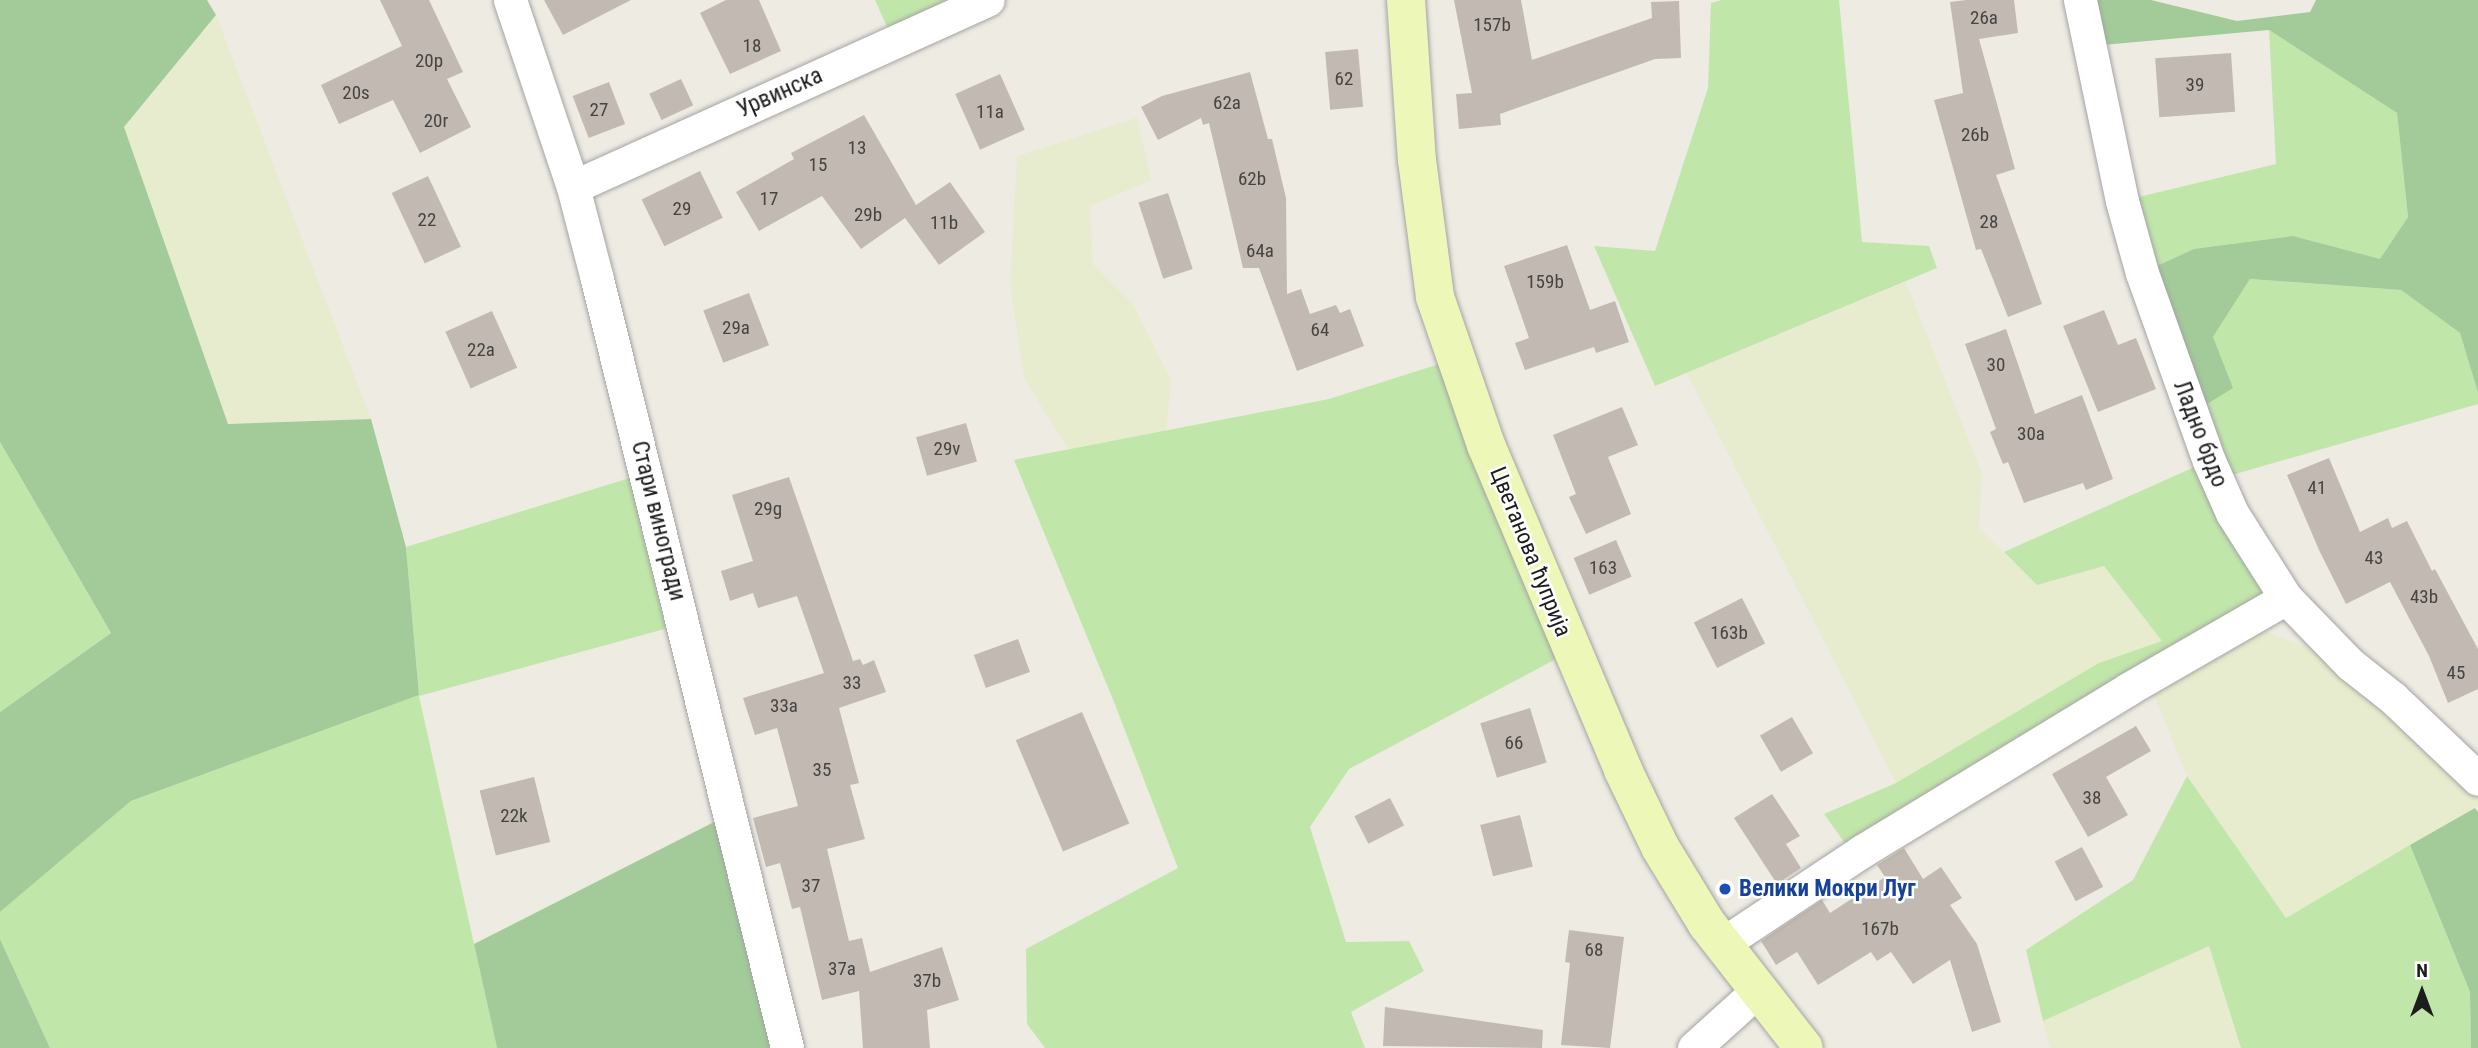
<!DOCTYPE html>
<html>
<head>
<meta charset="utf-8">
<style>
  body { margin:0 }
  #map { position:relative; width:2478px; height:1048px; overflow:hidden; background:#eeebe3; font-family:"Roboto Condensed",sans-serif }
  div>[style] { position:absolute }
  .farmland>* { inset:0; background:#e7ecce }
  .grass>* { inset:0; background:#c1e6aa }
  .forest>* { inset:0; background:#a3cb99 }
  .building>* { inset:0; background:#c2bab2; transform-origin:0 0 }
  .roads { filter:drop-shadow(0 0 2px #a4a4a4) drop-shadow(0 0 2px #a4a4a4) }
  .street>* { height:33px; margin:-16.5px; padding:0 16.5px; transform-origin:16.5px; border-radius:16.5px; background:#fff }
  .secondary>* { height:38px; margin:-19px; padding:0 19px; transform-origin:19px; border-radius:19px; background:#edf7b8 }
  .dots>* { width:19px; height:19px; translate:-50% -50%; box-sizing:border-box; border:4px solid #fff; border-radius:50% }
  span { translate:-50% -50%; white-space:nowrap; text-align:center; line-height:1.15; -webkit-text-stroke:5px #fff; paint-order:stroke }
  .number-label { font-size:19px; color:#464442 }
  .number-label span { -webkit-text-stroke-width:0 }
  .street-label { font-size:23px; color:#1d1d1d }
  .transit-label { font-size:23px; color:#164399; font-weight:700 }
  .left { translate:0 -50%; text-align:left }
  .north { position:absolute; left:2387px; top:957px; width:70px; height:70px; -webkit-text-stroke:5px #fff; paint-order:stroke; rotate:0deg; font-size:19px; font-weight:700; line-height:28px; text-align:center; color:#1d1d1d }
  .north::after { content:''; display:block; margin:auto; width:24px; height:32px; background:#1d1d1d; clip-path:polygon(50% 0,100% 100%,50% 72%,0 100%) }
</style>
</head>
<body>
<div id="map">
  <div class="farmland">
    <div style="clip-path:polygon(216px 15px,371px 419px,228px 424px,124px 127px)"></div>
    <div style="clip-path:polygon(1137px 118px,1151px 180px,1090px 206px,1093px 264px,1134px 306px,1171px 380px,1166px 433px,1068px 450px,1024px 378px,1010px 285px,1017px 156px)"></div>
    <div style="clip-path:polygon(1906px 282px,1982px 474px,1979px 528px,2037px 585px,2104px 566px,2163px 641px,2099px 663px,1896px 783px,1687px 373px)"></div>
    <div style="clip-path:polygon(2264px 631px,2350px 664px,2478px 779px,2478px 806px,2286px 918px,2187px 776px,2154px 695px)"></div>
    <div style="clip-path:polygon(2209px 946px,2241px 1048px,2050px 1048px,2043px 1021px)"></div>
  </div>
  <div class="grass">
    <div style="clip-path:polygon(875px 0,988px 0,894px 42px)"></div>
    <div style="clip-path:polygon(1722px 0,1839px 0,1862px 242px,1929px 246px,1937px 268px,1655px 386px,1594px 246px,1655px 251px,1708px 88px,1711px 3px)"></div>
    <div style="clip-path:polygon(2269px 30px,2397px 113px,2408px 217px,2380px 260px,2293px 236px,2142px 273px,2122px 201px,2276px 164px)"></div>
    <div style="clip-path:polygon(2250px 279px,2401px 290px,2460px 333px,2478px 393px,2478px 404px,2218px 479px,2286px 598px,1847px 846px,1824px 814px,1896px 783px,2099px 663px,2162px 641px,2104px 566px,2037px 585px,2004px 552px,2208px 461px,2191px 414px,2213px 337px)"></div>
    <div style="clip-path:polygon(1455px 359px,1571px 651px,1349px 769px,1310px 827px,1346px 942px,1409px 941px,1424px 971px,1351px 1012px,1365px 1048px,1045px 1048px,1027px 1024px,1026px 949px,1178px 868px,1114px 702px,1014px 460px,1329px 399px)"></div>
    <div style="clip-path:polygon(0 442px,111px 633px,0 712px)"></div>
    <div style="clip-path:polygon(646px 473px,683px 624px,419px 696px,497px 1048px,50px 1048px,0 939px,0 912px,131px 801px,419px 695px,406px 547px)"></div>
    <div style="clip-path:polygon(2187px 776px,2286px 918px,2410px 845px,2470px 992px,2471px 1048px,2241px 1048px,2209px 946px,2043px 1021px,2026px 950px,2133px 880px)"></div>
  </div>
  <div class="forest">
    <div style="clip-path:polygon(0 0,207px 0,216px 15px,124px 127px,228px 424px,371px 419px,406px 547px,419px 695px,131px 801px,0 912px,0 712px,111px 633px,0 442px)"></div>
    <div style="clip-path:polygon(2092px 0,2151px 0,2237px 21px,2310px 12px,2316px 0,2478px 0,2478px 393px,2460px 333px,2401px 290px,2250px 279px,2213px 337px,2233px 388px,2191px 414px,2142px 273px,2194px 249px,2293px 236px,2380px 259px,2408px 217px,2397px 113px,2269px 30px,2103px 45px)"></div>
    <div style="clip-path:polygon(2475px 808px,2478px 812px,2478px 1048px,2471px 1048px,2470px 992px,2410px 845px)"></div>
    <div style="clip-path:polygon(718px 820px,787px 1048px,497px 1048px,474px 944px)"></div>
    <div style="clip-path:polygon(0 939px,50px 1048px,0 1048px)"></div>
  </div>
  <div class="building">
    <div style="clip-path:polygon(380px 0,429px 0,463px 72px,447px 79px,471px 127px,420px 153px,393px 100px,339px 124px,321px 85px,402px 46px)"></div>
    <div style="clip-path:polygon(544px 0,631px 0,563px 35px)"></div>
    <div style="clip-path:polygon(726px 0,759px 0,781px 51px,730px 74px,700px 13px)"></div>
    <div style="clip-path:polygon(1454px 0,1521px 0,1532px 60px,1652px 18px,1651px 2px,1679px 1px,1681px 58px,1655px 59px,1500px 114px,1501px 125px,1459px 129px,1456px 94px,1472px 93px)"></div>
    <div style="clip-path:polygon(1966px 0,2014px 0,2018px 33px,1979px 39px,2015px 169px,1996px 175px,2042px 304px,2008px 317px,1981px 249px,1976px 250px,1934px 100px,1963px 93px,1950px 2px)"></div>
    <div style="left:1358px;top:49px;width:58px;height:33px;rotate:85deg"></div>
    <div style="left:2231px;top:53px;width:59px;height:76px;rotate:86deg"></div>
    <div style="clip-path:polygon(1250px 72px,1268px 139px,1272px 139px,1286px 198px,1287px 294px,1301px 289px,1310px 314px,1336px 305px,1340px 313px,1350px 309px,1364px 346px,1297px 371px,1259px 268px,1243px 268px,1209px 123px,1203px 125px,1201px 118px,1158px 140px,1141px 107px,1162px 96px)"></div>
    <div style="left:1000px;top:74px;width:61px;height:49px;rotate:66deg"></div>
    <div style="left:681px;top:79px;width:29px;height:35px;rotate:65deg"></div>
    <div style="left:609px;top:82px;width:45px;height:39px;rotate:69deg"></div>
    <div style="clip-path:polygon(864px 115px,916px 205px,950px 182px,985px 232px,939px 265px,905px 218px,861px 249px,822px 196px,759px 231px,736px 192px,794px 159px,791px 153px)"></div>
    <div style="left:700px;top:171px;width:52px;height:65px;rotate:64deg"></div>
    <div style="left:428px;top:176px;width:78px;height:40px;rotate:65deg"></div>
    <div style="left:1168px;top:193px;width:80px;height:31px;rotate:72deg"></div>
    <div style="clip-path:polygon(1567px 245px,1590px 310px,1615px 301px,1629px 342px,1596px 353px,1594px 347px,1525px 370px,1515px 343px,1529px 338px,1504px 266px)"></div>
    <div style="left:749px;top:293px;width:56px;height:49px;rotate:69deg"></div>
    <div style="clip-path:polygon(2104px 310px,2118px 345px,2136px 338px,2156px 389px,2098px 412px,2063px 326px)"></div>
    <div style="left:492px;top:311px;width:62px;height:51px;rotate:66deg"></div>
    <div style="clip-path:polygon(2006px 329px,2035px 414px,2082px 395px,2113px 479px,2086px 490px,2083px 483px,2024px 503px,2008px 462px,2003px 464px,1990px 432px,1996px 429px,1965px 344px)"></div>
    <div style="clip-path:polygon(1622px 407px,1638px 445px,1608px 457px,1631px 514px,1586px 534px,1569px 497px,1576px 494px,1553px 435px)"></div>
    <div style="left:966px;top:423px;width:40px;height:52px;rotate:74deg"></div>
    <div style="clip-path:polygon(2329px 458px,2360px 532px,2388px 518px,2392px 528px,2407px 521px,2432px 571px,2435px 569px,2478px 649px,2478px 689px,2448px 703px,2429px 656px,2390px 582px,2346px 604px,2319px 550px,2287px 475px)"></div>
    <div style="clip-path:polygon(789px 477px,853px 661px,860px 659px,863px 665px,874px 660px,886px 692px,839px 708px,859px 783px,850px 785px,865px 839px,827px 849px,849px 941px,862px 938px,870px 972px,942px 947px,959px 1000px,927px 1010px,930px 1048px,863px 1048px,859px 991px,822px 1000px,800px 907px,792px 909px,780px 863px,766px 867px,753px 818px,798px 806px,777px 728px,755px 735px,743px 698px,824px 673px,797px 596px,758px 608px,753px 593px,730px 601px,721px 571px,753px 561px,732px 495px)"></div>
    <div style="left:1616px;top:540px;width:40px;height:46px;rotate:67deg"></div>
    <div style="left:1742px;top:598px;width:51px;height:54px;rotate:63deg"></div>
    <div style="left:1018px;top:639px;width:35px;height:47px;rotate:70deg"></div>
    <div style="left:1530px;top:708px;width:57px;height:52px;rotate:73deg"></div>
    <div style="left:1082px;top:712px;width:121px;height:72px;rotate:67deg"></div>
    <div style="left:1792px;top:717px;width:42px;height:37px;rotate:60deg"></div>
    <div style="clip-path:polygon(2136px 726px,2151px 751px,2106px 777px,2128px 815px,2088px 837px,2052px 774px)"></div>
    <div style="left:534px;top:777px;width:67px;height:56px;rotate:76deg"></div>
    <div style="clip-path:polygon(1772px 794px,1800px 836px,1786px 844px,1801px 868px,1777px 884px,1734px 818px)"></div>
    <div style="left:1390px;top:798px;width:31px;height:40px;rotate:63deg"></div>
    <div style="left:1520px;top:815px;width:53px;height:41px;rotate:76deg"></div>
    <div style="left:2082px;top:847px;width:45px;height:31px;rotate:62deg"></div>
    <div style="clip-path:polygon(1904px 848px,1923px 879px,1941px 867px,1962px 898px,1950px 905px,1977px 944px,2001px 1022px,1972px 1032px,1950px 960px,1913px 984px,1891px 952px,1877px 961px,1871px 952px,1818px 985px,1797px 952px,1776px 965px,1761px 941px,1822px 900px,1830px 913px,1885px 877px,1877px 865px)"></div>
    <div style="clip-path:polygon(1569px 930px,1624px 937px,1610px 1048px,1561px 1045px,1570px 963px,1565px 962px)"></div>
    <div style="clip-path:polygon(1385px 1007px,1543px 1030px,1542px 1048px,1383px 1046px)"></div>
  </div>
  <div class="roads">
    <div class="street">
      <div style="left:510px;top:0;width:197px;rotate:71.4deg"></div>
      <div style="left:573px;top:187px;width:95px;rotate:75.4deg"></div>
      <div style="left:597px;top:279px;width:792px;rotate:76.12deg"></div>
      <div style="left:2080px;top:0;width:205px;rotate:78.2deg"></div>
      <div style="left:2122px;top:201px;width:75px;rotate:74.5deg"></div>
      <div style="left:2142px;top:273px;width:200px;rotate:70.4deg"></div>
      <div style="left:2209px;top:461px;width:57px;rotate:66.1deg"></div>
      <div style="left:2232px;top:513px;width:101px;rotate:57.6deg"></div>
      <div style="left:2286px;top:598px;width:92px;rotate:45.9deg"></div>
      <div style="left:2350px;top:664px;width:55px;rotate:38.3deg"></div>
      <div style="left:2393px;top:698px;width:117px;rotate:43.6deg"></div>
      <div style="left:573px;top:187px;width:455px;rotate:-24.3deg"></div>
      <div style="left:1722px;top:944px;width:168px;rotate:-33.6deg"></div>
      <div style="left:1862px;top:851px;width:311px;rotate:-31.3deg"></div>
      <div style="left:2128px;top:689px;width:182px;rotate:-29.9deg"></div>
      <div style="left:1694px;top:1048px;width:85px;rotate:-42.1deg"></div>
    </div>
    <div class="secondary">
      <div style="left:1406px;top:0;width:160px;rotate:86.1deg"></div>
      <div style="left:1417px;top:160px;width:138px;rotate:82.5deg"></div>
      <div style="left:1435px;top:297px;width:157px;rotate:71deg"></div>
      <div style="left:1486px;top:445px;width:353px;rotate:67.1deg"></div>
      <div style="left:1623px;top:770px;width:85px;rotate:64.3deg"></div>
      <div style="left:1660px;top:847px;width:90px;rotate:58.6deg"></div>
      <div style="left:1707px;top:924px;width:157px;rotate:52deg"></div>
    </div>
  </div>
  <div class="dots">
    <div style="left:1725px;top:889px;background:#1a4fb4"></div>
  </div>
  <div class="number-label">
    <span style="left:1984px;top:18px">26a</span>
    <span style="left:1492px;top:25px">157b</span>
    <span style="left:752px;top:46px">18</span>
    <span style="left:429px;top:61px">20p</span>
    <span style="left:1344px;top:79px">62</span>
    <span style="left:2195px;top:85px">39</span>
    <span style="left:356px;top:93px">20s</span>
    <span style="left:1227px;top:103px">62a</span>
    <span style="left:599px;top:110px">27</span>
    <span style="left:990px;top:112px">11a</span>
    <span style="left:436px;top:121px">20r</span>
    <span style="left:1975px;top:135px">26b</span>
    <span style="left:857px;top:148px">13</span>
    <span style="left:818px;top:165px">15</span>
    <span style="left:1252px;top:179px">62b</span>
    <span style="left:769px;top:199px">17</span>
    <span style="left:682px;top:209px">29</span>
    <span style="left:868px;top:215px">29b</span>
    <span style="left:427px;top:220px">22</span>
    <span style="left:1989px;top:222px">28</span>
    <span style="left:944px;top:223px">11b</span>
    <span style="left:1260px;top:251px">64a</span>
    <span style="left:1545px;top:282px">159b</span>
    <span style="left:736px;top:328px">29a</span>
    <span style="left:1320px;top:330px">64</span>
    <span style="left:481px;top:350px">22a</span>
    <span style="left:1996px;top:365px">30</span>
    <span style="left:2031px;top:434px">30a</span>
    <span style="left:947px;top:449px">29v</span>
    <span style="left:2317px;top:488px">41</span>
    <span style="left:768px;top:509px">29g</span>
    <span style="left:2374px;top:558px">43</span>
    <span style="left:1603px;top:568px">163</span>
    <span style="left:2424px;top:597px">43b</span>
    <span style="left:1729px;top:633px">163b</span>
    <span style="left:2456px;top:673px">45</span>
    <span style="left:852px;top:683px">33</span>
    <span style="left:784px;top:706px">33a</span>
    <span style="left:1514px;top:743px">66</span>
    <span style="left:822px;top:770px">35</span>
    <span style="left:2092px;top:798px">38</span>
    <span style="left:514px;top:816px">22k</span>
    <span style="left:811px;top:886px">37</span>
    <span style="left:1880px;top:929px">167b</span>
    <span style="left:1594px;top:950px">68</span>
    <span style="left:842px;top:969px">37a</span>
    <span style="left:927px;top:981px">37b</span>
  </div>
  <div class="street-label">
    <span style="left:780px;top:93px;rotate:-24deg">Урвинска</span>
    <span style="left:2200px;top:434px;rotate:69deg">Ладно брдо</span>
    <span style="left:658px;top:521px;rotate:76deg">Стари виногради</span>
    <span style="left:1530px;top:552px;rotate:68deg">Цветанова ћуприја</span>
  </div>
  <div class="transit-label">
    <span class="left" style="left:1739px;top:889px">Велики Мокри Луг</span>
  </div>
  <div class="north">N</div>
</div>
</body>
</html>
